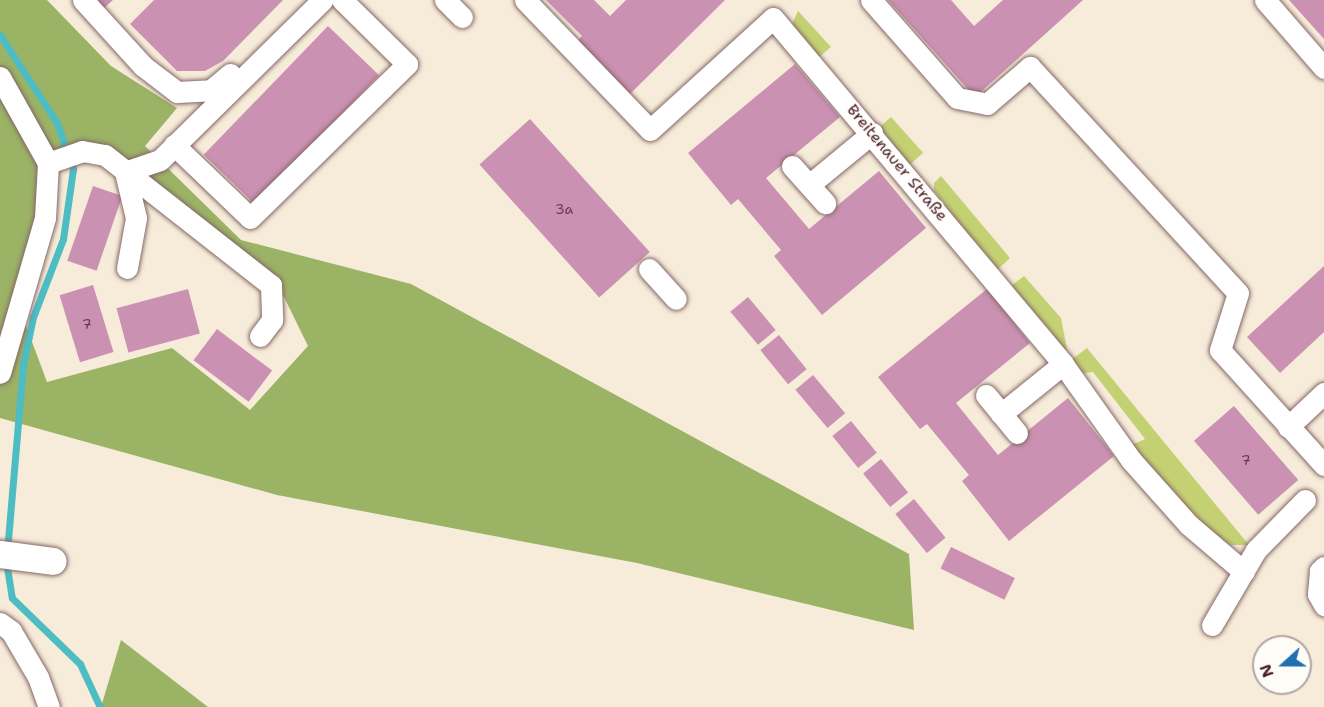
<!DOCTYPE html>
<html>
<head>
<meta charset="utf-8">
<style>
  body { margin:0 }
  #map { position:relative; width:1324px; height:707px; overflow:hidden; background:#f6ecd9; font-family:"Shantell Sans",sans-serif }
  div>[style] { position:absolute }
  .green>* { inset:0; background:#c4d173; transform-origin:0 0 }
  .forest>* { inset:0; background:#9bb365 }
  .stream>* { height:7px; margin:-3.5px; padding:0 3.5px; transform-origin:3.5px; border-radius:3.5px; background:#4dbcc3 }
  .building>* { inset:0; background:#ca91b2; transform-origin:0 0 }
  .roads { filter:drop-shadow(0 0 2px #866768) drop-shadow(0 0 2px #866768) }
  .minor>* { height:21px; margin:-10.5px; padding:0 10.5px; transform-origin:10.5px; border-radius:10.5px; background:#fff }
  .major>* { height:27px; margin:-13.5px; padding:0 13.5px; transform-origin:13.5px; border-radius:13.5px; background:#fff }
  span { translate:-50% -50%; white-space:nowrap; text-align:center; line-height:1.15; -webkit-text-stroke:4.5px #fdfcf7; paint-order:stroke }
  .number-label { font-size:14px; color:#6a3c4d }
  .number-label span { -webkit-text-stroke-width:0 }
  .street-label { font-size:16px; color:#4a1f2b }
  .north { position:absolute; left:1252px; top:635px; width:60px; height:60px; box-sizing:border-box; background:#fdfcf7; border:2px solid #b5a4a5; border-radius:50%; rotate:249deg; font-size:16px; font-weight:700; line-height:24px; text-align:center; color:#4a1f2b }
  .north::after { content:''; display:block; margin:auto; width:21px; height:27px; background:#1f6fb2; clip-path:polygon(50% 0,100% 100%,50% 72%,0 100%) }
</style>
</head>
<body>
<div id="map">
  <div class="green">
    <div style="clip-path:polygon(798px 11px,831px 47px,818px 58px,790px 28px)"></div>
    <div style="left:891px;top:117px;width:48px;height:18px;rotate:48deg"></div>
    <div style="clip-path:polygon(941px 176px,1010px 258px,994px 273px,934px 190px,934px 183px)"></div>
    <div style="clip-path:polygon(1024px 276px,1061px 318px,1067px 349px,1057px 354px,1007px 289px)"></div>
    <div style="clip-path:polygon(1087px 348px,1159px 436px,1249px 545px,1230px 545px,1208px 533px,1127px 447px,1145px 439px,1093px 372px,1076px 374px,1071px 360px)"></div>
  </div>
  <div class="forest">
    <div style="clip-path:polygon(evenodd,0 0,47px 0,111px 66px,177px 108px,145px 146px,241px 240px,411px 284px,909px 554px,914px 630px,637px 563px,277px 495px,0 418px,0 0,105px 155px,284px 297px,308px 346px,250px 410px,172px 348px,47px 382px,19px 307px,48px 163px,105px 155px)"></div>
    <div style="clip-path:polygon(121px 640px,208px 707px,101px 707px)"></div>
  </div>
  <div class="stream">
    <div style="left:0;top:35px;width:105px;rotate:57.1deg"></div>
    <div style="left:57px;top:123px;width:49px;rotate:70.8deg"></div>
    <div style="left:73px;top:169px;width:71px;rotate:98.1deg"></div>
    <div style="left:63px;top:239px;width:84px;rotate:111deg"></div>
    <div style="left:33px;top:317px;width:49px;rotate:101.8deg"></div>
    <div style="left:23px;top:365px;width:186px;rotate:94.9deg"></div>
    <div style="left:6px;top:561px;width:37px;rotate:81deg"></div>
    <div style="left:12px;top:598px;width:95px;rotate:44.1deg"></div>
    <div style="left:80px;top:664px;width:47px;rotate:65.1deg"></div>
  </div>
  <div class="building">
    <div style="clip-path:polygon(96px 0,113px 0,104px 8px)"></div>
    <div style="clip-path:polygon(154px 0,283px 0,223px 61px,205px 71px,177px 71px,130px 24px)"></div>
    <div style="clip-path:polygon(546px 0,594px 0,610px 16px,626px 0,725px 0,629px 95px,576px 42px,582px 36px)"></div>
    <div style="clip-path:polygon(888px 0,951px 0,974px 26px,1003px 0,1083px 0,975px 97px)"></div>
    <div style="clip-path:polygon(1289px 0,1324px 0,1324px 39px)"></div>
    <div style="left:328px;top:26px;width:71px;height:179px;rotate:44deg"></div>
    <div style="clip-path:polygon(795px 64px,840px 117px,766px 178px,809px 229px,879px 171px,926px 228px,822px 315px,774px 256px,781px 250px,738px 199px,731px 205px,688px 153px)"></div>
    <div style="left:530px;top:119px;width:179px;height:68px;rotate:48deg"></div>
    <div style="left:93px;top:186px;width:31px;height:79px;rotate:19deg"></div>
    <div style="clip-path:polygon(1324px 266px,1324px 332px,1280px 373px,1247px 337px)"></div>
    <div style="left:93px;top:285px;width:70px;height:35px;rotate:73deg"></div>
    <div style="left:188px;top:289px;width:46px;height:74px;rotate:75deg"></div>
    <div style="clip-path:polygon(987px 289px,1030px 343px,956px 403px,998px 455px,1068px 398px,1114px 456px,1009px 541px,962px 481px,969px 475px,927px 424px,920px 429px,878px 377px)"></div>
    <div style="left:748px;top:297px;width:43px;height:23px;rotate:50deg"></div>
    <div style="left:217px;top:329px;width:69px;height:39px;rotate:37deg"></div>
    <div style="left:779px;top:335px;width:44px;height:24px;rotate:51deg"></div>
    <div style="left:813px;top:375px;width:50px;height:23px;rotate:50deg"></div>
    <div style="left:1234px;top:406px;width:98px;height:53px;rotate:49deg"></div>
    <div style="left:851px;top:421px;width:41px;height:24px;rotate:51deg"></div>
    <div style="left:881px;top:459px;width:43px;height:23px;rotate:51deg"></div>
    <div style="left:914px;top:499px;width:50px;height:24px;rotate:51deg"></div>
    <div style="left:951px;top:547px;width:71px;height:24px;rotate:26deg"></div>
  </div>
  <div class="roads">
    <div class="minor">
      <div style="left:83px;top:0;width:89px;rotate:47.7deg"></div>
      <div style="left:143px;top:66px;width:43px;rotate:37.4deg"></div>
      <div style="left:177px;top:92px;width:34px;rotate:-3deg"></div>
      <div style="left:211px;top:90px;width:25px;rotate:-40deg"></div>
      <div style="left:445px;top:0;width:24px;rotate:45deg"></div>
      <div style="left:525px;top:0;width:180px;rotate:46.1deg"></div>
      <div style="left:650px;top:130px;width:166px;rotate:-42.3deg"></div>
      <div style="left:773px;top:18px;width:451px;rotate:50deg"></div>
      <div style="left:1063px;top:364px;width:118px;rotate:54.7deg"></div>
      <div style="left:1131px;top:460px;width:87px;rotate:48.3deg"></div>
      <div style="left:1189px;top:525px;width:72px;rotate:40.5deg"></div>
      <div style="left:871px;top:0;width:130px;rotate:48.7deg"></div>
      <div style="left:957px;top:98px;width:31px;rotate:11deg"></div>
      <div style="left:987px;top:104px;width:57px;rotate:-40.7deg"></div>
      <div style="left:1030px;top:67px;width:307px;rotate:47.4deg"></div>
      <div style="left:1238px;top:293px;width:60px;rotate:107.5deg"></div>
      <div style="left:1220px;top:350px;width:155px;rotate:47.9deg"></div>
      <div style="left:1265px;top:0;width:90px;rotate:49.1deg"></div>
      <div style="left:0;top:77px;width:98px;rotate:60.8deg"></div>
      <div style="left:48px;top:163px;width:55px;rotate:93.1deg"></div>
      <div style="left:45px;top:218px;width:161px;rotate:106.2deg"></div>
      <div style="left:174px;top:145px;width:105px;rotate:43.8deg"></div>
      <div style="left:250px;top:218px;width:220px;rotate:-44.4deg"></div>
      <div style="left:407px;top:64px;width:91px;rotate:-135.4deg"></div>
      <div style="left:48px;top:163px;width:36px;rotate:-19deg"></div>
      <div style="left:82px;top:151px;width:23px;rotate:10deg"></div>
      <div style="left:105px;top:155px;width:211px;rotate:38.1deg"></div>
      <div style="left:271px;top:285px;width:35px;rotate:88deg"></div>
      <div style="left:272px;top:320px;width:20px;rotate:127deg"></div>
      <div style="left:792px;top:166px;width:50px;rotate:48.3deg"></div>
      <div style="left:809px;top:185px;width:82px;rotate:-39.5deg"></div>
      <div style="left:127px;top:268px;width:51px;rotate:-79.8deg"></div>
      <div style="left:136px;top:218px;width:47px;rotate:-103.4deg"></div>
      <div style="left:125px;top:172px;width:37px;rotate:-19deg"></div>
      <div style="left:160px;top:160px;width:228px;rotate:-44.6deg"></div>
      <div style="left:649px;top:269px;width:40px;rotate:48deg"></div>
      <div style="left:986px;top:395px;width:49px;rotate:50.8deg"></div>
      <div style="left:1001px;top:414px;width:80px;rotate:-38.9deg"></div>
      <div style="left:1288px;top:427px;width:50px;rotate:-43.4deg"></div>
      <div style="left:1324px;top:567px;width:6px;rotate:135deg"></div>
      <div style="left:1320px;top:571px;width:23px;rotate:95deg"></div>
      <div style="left:1318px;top:594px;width:13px;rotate:61deg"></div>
      <div style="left:0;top:623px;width:14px;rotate:36deg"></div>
      <div style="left:11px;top:631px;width:53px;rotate:59.6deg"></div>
      <div style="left:38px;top:677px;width:32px;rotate:70deg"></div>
      <div style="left:1212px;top:625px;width:87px;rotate:-59.6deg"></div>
      <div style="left:1256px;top:550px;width:70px;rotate:-45.6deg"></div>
    </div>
    <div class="major">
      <div style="left:0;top:554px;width:53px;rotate:7.5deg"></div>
    </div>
  </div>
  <div class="number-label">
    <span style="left:564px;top:209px">3a</span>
    <span style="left:87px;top:324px">7</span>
    <span style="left:1246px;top:460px">7</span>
  </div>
  <div class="street-label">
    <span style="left:897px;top:163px;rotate:50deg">Breitenauer Straße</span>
  </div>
  <div class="north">N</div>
</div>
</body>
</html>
